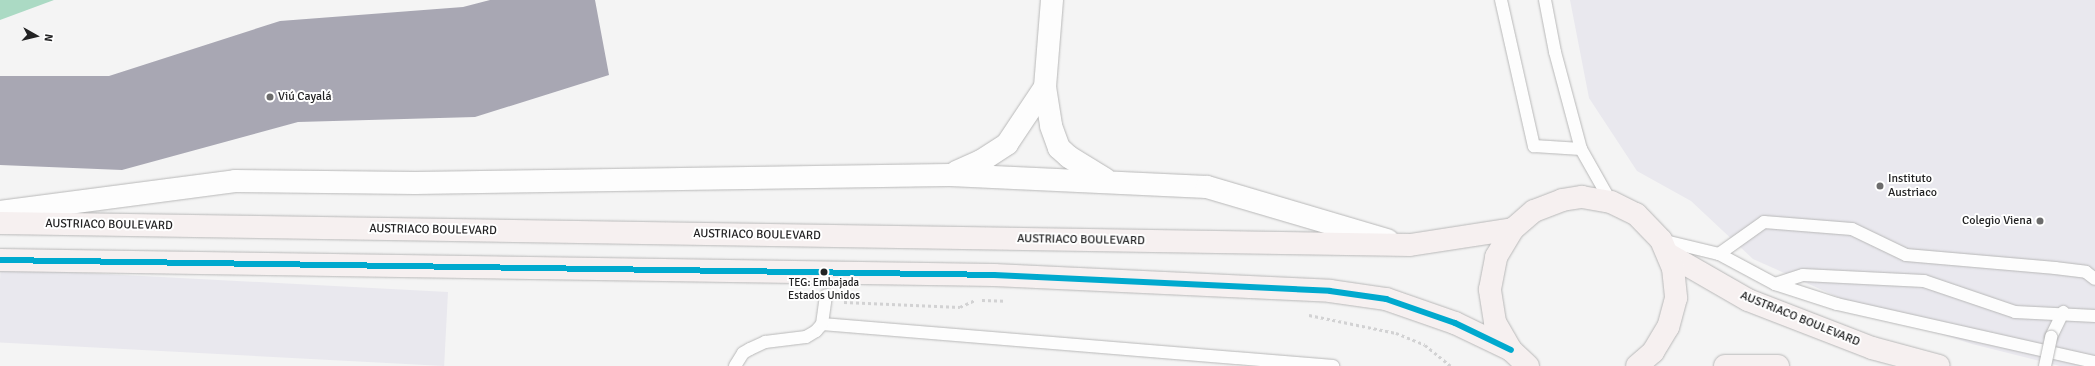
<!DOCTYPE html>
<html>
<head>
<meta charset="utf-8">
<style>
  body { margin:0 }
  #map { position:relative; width:2095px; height:366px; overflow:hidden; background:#f4f4f4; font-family:Signika,sans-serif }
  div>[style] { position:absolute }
  .built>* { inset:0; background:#e9e8ee; transform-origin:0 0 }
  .forest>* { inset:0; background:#abdac4 }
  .building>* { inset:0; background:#a8a7b3 }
  .path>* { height:2.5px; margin-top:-1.25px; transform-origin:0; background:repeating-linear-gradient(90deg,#d2d2d3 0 3px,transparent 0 6px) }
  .roads { filter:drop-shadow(0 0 1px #b8b8b8) drop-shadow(0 0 1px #b8b8b8) }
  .lane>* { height:12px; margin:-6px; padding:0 6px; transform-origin:6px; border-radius:6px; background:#fdfdfd }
  .street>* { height:22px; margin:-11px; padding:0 11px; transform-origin:11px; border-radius:11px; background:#fdfdfd }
  .primary>* { height:22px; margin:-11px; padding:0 11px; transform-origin:11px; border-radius:11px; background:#f6f0f0 }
  .bridges { filter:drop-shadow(0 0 1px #b8b8b8) drop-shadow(0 0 1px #b8b8b8) }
  .lane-bridge>* { height:12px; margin:-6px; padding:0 6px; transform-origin:6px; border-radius:6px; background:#fdfdfd }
  .bus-1>* { height:6px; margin:-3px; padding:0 3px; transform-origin:3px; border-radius:3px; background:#00a9ce }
  .dots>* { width:11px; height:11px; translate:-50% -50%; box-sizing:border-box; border:2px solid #fff; border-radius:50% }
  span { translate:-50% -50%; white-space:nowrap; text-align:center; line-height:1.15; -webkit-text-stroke:4px #fff; paint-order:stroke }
  .bus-label { font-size:11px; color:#222223 }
  .poi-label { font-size:12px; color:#222223 }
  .left { translate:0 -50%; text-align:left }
  .right { translate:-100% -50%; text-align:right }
  .street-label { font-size:12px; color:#222223 }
  .north { position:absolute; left:16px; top:16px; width:40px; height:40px; -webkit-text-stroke:3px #fff; paint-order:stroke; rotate:98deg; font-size:11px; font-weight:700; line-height:16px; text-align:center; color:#222223 }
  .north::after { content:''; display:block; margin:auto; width:14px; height:18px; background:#222223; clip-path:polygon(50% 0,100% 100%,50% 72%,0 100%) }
</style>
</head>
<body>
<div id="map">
  <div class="built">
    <div style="clip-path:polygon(1570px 0,2095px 0,2095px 366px,2060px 366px,1972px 344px,1869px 311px,1753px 259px,1691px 201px,1637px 171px,1589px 98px)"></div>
    <div style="left:448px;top:292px;width:74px;height:448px;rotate:93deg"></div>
  </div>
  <div class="forest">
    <div style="clip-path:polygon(0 0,54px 0,0 20px)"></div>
  </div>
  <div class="building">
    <div style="clip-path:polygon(490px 0,595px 0,609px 75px,475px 117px,298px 122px,122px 170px,0 165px,0 76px,109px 76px,280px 21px,463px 7px)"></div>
  </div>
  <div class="path">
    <div style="left:982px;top:300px;width:23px;rotate:2deg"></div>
    <div style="left:844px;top:302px;width:116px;rotate:2.5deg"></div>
    <div style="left:960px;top:307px;width:17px;rotate:-25deg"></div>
    <div style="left:1309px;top:315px;width:89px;rotate:11.7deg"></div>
    <div style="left:1396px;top:333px;width:31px;rotate:22deg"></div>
    <div style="left:1425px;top:345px;width:33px;rotate:39deg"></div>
  </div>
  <div class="roads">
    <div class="lane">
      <div style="left:1501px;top:0;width:150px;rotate:77.3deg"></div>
      <div style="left:1534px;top:146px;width:47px;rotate:3.7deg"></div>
      <div style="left:1545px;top:0;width:53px;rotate:79.1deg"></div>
      <div style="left:1555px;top:52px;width:100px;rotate:75deg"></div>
      <div style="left:1581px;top:149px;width:61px;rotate:60.5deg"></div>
      <div style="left:1661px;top:240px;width:60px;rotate:13.6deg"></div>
      <div style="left:1719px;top:254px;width:55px;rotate:-35.4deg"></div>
      <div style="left:1764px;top:222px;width:88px;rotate:4.5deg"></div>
      <div style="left:1852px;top:229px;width:60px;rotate:25.7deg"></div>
      <div style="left:1906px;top:255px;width:150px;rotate:5deg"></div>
      <div style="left:2055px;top:268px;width:31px;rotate:7deg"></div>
      <div style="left:2086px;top:272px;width:11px;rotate:38deg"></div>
      <div style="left:1719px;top:254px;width:64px;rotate:28.2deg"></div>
      <div style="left:1775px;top:284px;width:65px;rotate:17.9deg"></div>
      <div style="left:1837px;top:304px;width:264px;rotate:12.7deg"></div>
      <div style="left:1775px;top:284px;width:29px;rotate:-18deg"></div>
      <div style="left:1803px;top:275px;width:121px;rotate:2.8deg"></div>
      <div style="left:1924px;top:281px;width:96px;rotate:18.8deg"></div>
      <div style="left:2015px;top:312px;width:80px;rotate:2.9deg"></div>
      <div style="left:822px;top:324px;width:513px;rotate:4.7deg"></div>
      <div style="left:2051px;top:337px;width:28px;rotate:-64deg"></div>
      <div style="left:735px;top:366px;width:15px;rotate:-58deg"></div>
      <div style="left:743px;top:353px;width:8px;rotate:-30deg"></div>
      <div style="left:750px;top:349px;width:17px;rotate:-25deg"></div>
      <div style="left:765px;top:342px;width:41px;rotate:-7deg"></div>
      <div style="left:806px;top:337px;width:12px;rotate:-31deg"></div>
      <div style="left:816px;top:331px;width:9px;rotate:-49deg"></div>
      <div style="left:822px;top:324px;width:29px;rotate:-82deg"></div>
    </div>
    <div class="street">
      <div style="left:1052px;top:0;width:87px;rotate:94.6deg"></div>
      <div style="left:1045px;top:87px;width:39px;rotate:81deg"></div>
      <div style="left:1051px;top:126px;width:23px;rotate:70deg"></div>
      <div style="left:1059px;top:148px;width:13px;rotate:42deg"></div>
      <div style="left:1069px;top:157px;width:42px;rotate:31.4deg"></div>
      <div style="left:956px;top:172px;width:27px;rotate:-24deg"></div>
      <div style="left:981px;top:161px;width:31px;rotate:-33deg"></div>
      <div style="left:1007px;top:144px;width:69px;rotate:-56.3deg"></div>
      <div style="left:0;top:212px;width:237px;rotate:-7.5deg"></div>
      <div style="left:235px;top:181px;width:180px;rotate:0.6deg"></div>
      <div style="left:415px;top:183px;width:535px;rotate:-0.86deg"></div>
      <div style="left:950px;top:175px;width:257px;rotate:2.7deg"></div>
      <div style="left:1207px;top:187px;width:188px;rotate:16.4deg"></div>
    </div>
    <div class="primary">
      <div style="left:0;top:223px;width:1410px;rotate:0.89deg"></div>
      <div style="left:1410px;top:245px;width:104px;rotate:-8.8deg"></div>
      <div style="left:1668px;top:254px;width:92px;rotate:29.9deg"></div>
      <div style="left:1748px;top:300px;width:133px;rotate:21.2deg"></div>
      <div style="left:1872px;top:348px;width:69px;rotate:15deg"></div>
      <div style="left:0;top:260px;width:994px;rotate:0.86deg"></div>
      <div style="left:994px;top:275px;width:336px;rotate:2.7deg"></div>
      <div style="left:1330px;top:291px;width:57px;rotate:8.1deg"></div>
      <div style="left:1386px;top:299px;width:73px;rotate:19.2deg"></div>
      <div style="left:1455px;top:323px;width:62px;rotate:25.7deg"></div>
      <div style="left:1528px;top:366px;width:23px;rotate:-137deg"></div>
      <div style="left:1511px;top:350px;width:32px;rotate:-120deg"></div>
      <div style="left:1495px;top:322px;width:33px;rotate:-99deg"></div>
      <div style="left:1490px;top:289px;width:33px;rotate:-79deg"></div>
      <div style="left:1496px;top:257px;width:33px;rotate:-59deg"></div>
      <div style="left:1513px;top:229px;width:28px;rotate:-41deg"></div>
      <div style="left:1534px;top:211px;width:30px;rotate:-21deg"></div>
      <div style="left:1562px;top:200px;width:20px;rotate:-9deg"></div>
      <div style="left:1582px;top:197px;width:29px;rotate:10deg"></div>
      <div style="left:1611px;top:202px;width:28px;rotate:26deg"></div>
      <div style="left:1636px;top:214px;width:36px;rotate:46deg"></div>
      <div style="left:1661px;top:240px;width:30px;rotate:67deg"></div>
      <div style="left:1673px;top:268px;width:30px;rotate:84deg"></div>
      <div style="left:1676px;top:298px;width:30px;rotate:105deg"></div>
      <div style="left:1668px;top:327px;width:29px;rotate:121deg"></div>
      <div style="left:1653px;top:352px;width:21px;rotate:139deg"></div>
      <div style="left:1725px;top:366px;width:53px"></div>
    </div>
  </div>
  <div class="bridges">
    <div class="lane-bridge">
      <div style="left:2045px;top:366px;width:30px;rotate:-78deg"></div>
    </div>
  </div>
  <div class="bus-1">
    <div style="left:0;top:260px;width:994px;rotate:0.86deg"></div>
    <div style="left:994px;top:275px;width:336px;rotate:2.7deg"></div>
    <div style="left:1330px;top:291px;width:57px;rotate:8.1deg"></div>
    <div style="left:1386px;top:299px;width:73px;rotate:19.2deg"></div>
    <div style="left:1455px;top:323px;width:62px;rotate:25.7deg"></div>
  </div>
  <div class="dots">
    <div style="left:270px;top:97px;background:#6c6c6c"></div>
    <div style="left:1880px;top:186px;background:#6c6c6c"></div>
    <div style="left:2040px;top:221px;background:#6c6c6c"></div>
    <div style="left:824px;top:272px;background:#222223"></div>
  </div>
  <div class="bus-label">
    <span style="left:824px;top:290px">TEG: Embajada<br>Estados Unidos</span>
  </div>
  <div class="poi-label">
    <span class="left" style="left:278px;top:97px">Viú Cayalá</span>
    <span class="left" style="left:1888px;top:186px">Instituto<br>Austriaco</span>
    <span class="right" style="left:2032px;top:221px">Colegio Viena</span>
  </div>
  <div class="street-label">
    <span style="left:109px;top:225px;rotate:1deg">AUSTRIACO BOULEVARD</span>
    <span style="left:433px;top:230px;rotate:1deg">AUSTRIACO BOULEVARD</span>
    <span style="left:757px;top:235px;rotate:1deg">AUSTRIACO BOULEVARD</span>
    <span style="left:1081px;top:240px;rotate:1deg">AUSTRIACO BOULEVARD</span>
    <span style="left:1800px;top:319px;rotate:22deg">AUSTRIACO BOULEVARD</span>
  </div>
  <div class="north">N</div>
</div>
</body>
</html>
